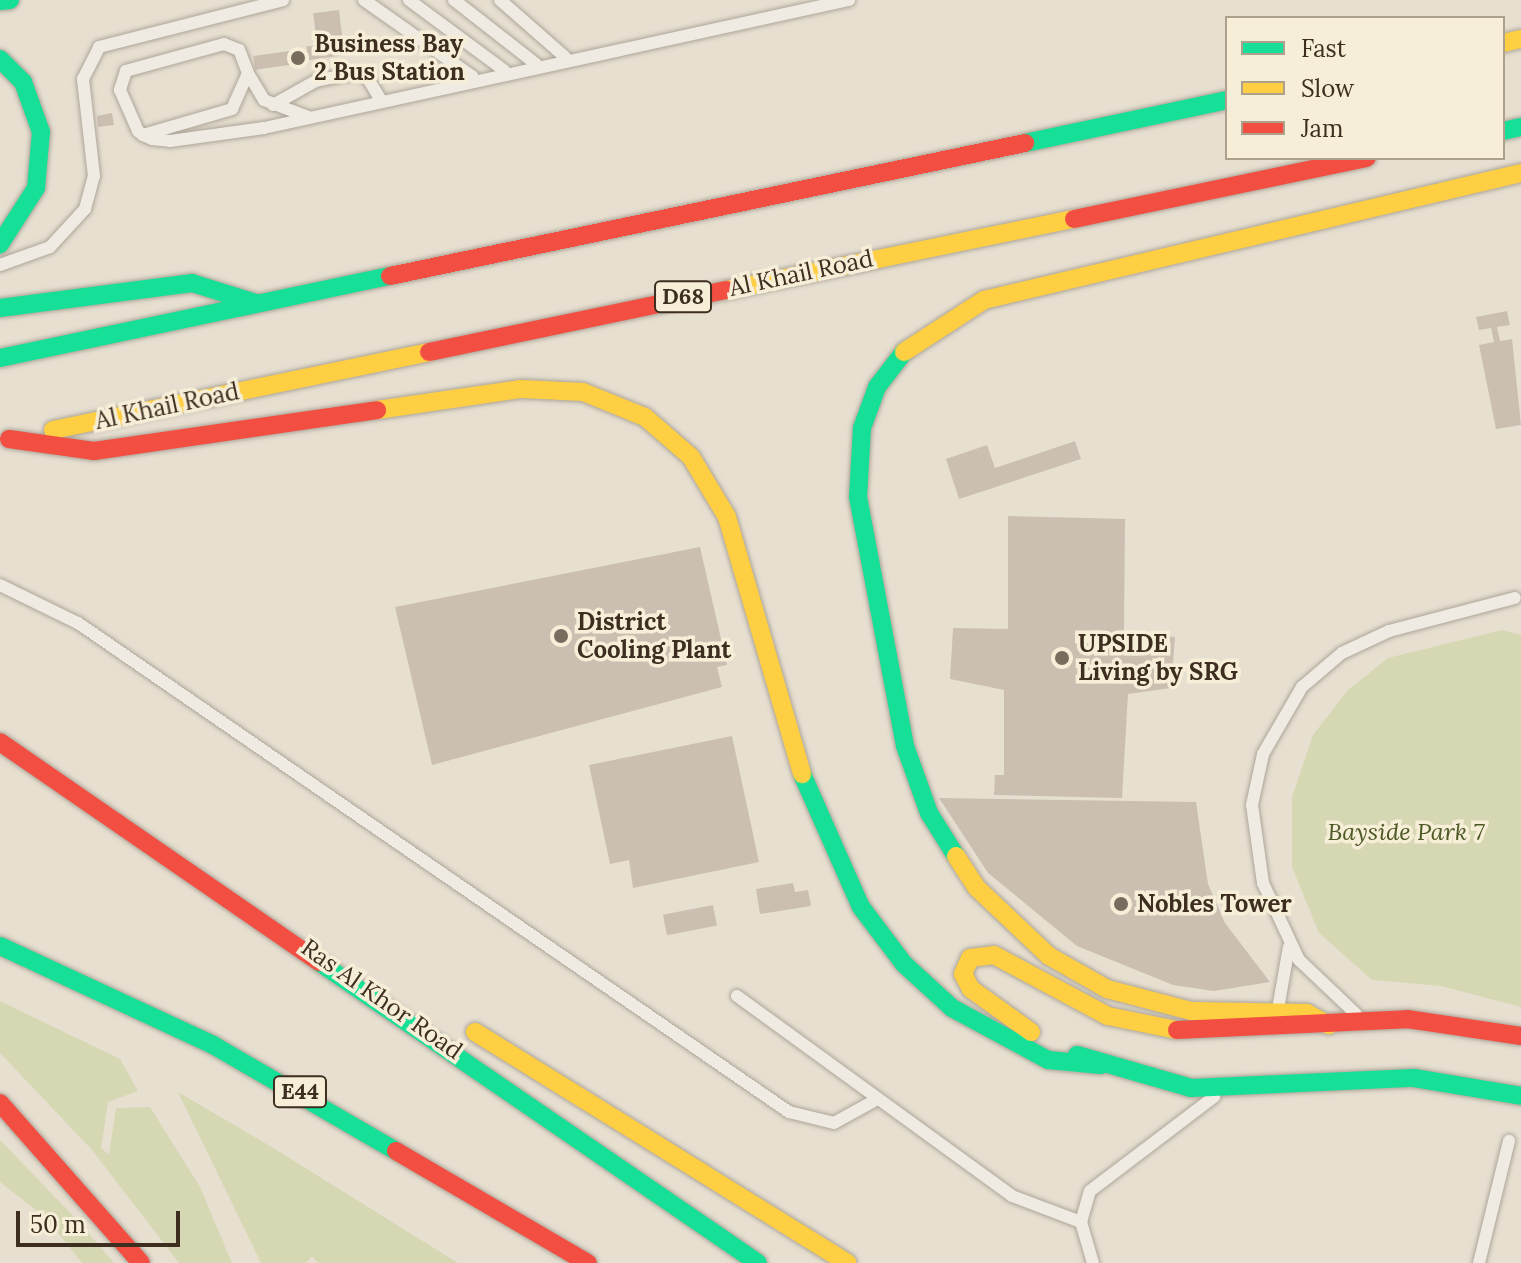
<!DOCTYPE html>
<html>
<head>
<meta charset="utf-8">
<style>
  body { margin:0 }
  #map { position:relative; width:1521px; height:1263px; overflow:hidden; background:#e7e0d1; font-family:Lora,serif }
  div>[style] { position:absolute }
  .green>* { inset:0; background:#d6d7b3 }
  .building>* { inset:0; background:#cbbfb2; transform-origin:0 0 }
  .roads { filter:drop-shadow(0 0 2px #ada599) drop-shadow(0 0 2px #ada599) }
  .lane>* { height:12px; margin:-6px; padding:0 6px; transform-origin:6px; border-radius:6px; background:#efebe3 }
  .fast>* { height:18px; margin:-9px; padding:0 9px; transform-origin:9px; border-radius:9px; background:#16e098 }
  .slow>* { height:18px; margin:-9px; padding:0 9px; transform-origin:9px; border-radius:9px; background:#ffcf43 }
  .jam>* { height:18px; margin:-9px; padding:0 9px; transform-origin:9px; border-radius:9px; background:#f24e42 }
  .dots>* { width:22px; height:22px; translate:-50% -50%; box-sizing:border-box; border:4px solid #f7eed8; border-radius:50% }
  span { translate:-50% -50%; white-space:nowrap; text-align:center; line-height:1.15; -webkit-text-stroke:7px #f7eed8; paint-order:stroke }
  .shield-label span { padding:2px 6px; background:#f7eed8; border:2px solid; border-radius:6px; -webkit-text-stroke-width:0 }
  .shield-label { font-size:22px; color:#3d2e20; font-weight:700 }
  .poi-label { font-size:24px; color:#3d2e20; font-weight:700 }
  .left { translate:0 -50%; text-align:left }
  .street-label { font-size:24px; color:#3d2e20 }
  .park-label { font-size:24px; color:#4d5a26; font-style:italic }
  .legend { position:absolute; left:1225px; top:16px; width:280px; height:144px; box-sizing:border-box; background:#f7eed8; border:2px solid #ada18e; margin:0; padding:10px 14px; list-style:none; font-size:24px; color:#3d2e20 }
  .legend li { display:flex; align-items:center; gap:16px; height:40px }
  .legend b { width:40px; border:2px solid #ada18e }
  .scale { position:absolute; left:16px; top:1211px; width:164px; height:36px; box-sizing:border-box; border:4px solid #3d2e20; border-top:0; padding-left:10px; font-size:24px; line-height:28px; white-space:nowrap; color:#3d2e20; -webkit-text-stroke:6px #f7eed8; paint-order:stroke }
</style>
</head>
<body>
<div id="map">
  <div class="green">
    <div style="clip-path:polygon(1502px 630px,1521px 635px,1521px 1007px,1441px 986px,1372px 980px,1319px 933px,1292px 867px,1292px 797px,1313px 735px,1348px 690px,1388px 658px)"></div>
    <div style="clip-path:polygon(0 1001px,120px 1059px,138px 1091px,108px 1102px,101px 1148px,109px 1155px,116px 1108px,150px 1107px,200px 1187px,232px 1263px,179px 1263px,92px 1150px,0 1053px)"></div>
    <div style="clip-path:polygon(178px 1092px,270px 1146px,458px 1263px,318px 1263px,312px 1256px,306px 1263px,261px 1263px)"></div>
    <div style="clip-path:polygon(0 1140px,79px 1222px,114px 1263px,82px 1263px,46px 1218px,0 1182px)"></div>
  </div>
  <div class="building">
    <div style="left:339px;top:10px;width:26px;height:26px;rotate:83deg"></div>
    <div style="left:345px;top:41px;width:14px;height:39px;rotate:82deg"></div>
    <div style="left:289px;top:51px;width:14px;height:36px;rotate:82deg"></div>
    <div style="clip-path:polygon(112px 113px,114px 125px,98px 127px,97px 116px)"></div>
    <div style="clip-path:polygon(1507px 311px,1510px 325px,1497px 327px,1500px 341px,1512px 339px,1521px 425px,1496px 429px,1479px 345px,1494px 342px,1491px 328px,1479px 330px,1476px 317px)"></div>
    <div style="clip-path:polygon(1075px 441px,1081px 459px,959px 499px,946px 459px,987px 445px,995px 468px)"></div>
    <div style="clip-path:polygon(1008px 516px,1125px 519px,1124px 634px,1175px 637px,1171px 688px,1128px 694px,1122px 798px,994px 795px,995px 775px,1004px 775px,1004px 690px,950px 679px,953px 628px,1008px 629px)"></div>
    <div style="clip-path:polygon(700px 547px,727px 665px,717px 667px,722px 687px,432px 765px,395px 607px)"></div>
    <div style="clip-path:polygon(732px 736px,759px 862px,633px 888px,629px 860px,610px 864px,589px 765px)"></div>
    <div style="clip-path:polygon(939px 798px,1196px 802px,1208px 884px,1225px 923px,1270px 982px,1214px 991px,1173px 985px,1077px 946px,988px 873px)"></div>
    <div style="clip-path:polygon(793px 883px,795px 892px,808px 890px,811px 906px,760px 914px,756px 889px)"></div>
    <div style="left:713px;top:905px;width:21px;height:51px;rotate:79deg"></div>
  </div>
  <div class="roads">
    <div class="lane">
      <div style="left:364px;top:0;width:133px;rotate:35.2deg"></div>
      <div style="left:409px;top:0;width:119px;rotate:36.5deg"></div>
      <div style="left:454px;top:0;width:104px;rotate:38deg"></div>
      <div style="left:500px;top:0;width:86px;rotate:41.2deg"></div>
      <div style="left:249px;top:75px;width:29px;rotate:59deg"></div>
      <div style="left:264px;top:100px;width:47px;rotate:21.1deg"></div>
      <div style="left:273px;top:105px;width:49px;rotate:-29.2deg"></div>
      <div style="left:316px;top:81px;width:38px;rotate:-12deg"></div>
      <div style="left:353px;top:73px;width:15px;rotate:16deg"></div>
      <div style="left:367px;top:77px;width:26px;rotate:59deg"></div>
      <div style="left:143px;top:135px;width:93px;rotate:-16.3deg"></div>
      <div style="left:232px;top:109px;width:39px;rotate:-66deg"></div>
      <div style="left:248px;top:73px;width:25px;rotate:-111deg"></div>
      <div style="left:239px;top:50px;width:16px;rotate:-158deg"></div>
      <div style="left:224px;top:44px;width:102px;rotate:164.6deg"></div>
      <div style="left:126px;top:71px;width:20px;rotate:108deg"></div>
      <div style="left:120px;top:90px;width:45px;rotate:66.3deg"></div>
      <div style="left:138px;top:131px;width:6px;rotate:39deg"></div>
      <div style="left:143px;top:135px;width:10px;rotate:24deg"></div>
      <div style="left:152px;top:139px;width:18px;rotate:6deg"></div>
      <div style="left:170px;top:141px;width:95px;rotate:-7.9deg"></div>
      <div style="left:264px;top:128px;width:599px;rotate:-12.34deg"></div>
      <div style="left:0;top:265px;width:53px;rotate:-19.8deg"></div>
      <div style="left:50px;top:247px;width:52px;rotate:-47.4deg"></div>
      <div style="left:85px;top:209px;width:34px;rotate:-75deg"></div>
      <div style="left:94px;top:176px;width:98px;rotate:-96.5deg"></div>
      <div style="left:83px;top:79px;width:36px;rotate:-63deg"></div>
      <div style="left:99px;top:47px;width:190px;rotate:-14.3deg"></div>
      <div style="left:0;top:585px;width:87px;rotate:26deg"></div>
      <div style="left:78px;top:623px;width:863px;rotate:34.52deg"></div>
      <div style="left:789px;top:1112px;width:46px;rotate:13.7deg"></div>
      <div style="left:834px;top:1123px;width:46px;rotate:-28.8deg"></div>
      <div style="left:737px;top:996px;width:340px;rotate:36deg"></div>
      <div style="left:1012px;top:1196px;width:74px;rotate:20.6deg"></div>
      <div style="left:1279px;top:1003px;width:57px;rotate:-79.9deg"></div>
      <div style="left:1356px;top:1014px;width:79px;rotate:-136.5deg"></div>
      <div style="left:1299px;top:960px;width:85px;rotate:-115.1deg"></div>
      <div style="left:1263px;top:883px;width:79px;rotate:-98deg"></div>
      <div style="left:1252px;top:805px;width:52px;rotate:-77.8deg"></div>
      <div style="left:1263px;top:754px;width:78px;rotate:-59.8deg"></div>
      <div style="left:1302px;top:687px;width:52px;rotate:-40.4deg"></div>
      <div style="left:1342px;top:653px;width:52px;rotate:-25.1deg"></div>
      <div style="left:1389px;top:631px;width:130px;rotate:-14.7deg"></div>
      <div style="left:1093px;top:1263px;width:43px;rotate:-106.3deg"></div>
      <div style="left:1081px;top:1222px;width:32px;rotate:-74deg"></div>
      <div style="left:1090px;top:1191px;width:156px;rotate:-37.2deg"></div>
      <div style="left:1479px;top:1263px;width:126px;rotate:-76.2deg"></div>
    </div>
    <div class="fast">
      <div style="left:0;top:1px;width:10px;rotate:-6deg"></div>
      <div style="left:0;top:59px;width:33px;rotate:45deg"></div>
      <div style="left:23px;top:82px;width:53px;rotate:70.2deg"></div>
      <div style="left:41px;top:132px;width:56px;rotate:95.1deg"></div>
      <div style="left:36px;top:188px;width:67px;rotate:122.7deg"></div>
      <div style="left:1503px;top:131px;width:18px;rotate:-13deg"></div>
      <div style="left:1025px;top:143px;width:207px;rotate:-12deg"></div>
      <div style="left:0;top:308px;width:194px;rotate:-7.4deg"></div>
      <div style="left:192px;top:283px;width:67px;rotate:17.4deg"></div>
      <div style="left:904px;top:352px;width:44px;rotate:127.6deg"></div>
      <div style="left:877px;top:387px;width:44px;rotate:110.1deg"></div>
      <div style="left:862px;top:428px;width:69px;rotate:93.3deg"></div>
      <div style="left:858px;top:497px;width:253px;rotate:79.3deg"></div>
      <div style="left:905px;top:746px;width:71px;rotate:70.3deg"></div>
      <div style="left:929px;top:813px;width:51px;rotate:57.9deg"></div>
      <div style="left:0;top:358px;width:399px;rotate:-11.9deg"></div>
      <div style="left:802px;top:774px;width:145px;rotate:66.1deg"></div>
      <div style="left:861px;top:907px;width:71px;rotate:53deg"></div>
      <div style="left:904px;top:964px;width:65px;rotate:42.5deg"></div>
      <div style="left:952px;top:1008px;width:109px;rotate:28.4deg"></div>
      <div style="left:1048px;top:1060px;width:53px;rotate:5.4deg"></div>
      <div style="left:0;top:946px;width:235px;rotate:24.9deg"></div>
      <div style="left:213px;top:1045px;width:211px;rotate:30.1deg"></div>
      <div style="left:319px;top:962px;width:532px;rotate:34.44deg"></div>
      <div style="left:1077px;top:1055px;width:119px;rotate:16.1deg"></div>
      <div style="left:1191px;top:1088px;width:223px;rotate:-2.6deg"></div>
      <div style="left:1414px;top:1078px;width:109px;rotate:9.5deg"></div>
    </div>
    <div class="slow">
      <div style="left:1503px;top:43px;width:18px;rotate:-13deg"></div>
      <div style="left:727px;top:290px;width:354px;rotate:-11.6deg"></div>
      <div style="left:904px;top:352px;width:95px;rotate:-33deg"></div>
      <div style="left:984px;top:300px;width:552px;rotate:-13.31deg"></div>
      <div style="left:377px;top:410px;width:146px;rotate:-8.3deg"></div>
      <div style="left:521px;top:389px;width:62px;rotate:2.8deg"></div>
      <div style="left:583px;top:392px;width:67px;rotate:22deg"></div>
      <div style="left:645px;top:417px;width:61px;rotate:41deg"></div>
      <div style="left:691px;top:457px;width:70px;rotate:59deg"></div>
      <div style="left:727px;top:517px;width:268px;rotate:73.7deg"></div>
      <div style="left:53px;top:430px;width:384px;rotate:-11.7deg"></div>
      <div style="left:956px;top:856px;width:38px;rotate:57deg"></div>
      <div style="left:977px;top:888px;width:99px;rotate:43.4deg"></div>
      <div style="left:1049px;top:956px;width:67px;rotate:29.6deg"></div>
      <div style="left:1107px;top:989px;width:87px;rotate:14.7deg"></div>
      <div style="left:1191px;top:1011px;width:116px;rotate:1deg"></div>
      <div style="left:1307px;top:1013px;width:25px;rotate:29deg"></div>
      <div style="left:475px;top:1032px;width:438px;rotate:31.8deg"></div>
      <div style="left:1031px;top:1032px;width:74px;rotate:-144.4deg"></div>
      <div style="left:971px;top:989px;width:17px;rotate:-118deg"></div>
      <div style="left:963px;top:974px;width:17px;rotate:-66deg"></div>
      <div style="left:970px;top:958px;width:24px;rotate:-7deg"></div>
      <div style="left:994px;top:955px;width:129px;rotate:28.2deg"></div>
      <div style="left:1108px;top:1016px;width:70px;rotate:11.5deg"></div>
    </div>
    <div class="jam">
      <div style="left:1074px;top:219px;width:299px;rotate:-11.8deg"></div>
      <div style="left:390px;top:276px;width:649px;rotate:-11.83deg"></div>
      <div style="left:429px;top:352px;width:304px;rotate:-11.8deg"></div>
      <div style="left:9px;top:439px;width:86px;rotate:8deg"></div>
      <div style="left:94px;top:451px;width:286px;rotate:-8.2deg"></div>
      <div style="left:0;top:742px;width:388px;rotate:34.6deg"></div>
      <div style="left:1177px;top:1030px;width:230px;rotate:-2.7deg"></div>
      <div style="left:1407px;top:1019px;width:115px;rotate:8.5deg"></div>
      <div style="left:0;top:1103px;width:213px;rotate:48.6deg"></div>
      <div style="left:396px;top:1151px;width:222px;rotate:30.3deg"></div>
    </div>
  </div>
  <div class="dots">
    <div style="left:298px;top:58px;background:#786c5e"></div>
    <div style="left:561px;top:636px;background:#786c5e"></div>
    <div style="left:1062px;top:658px;background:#786c5e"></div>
    <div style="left:1121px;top:904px;background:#786c5e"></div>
  </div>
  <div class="shield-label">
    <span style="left:683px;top:297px">D68</span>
    <span style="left:300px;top:1092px">E44</span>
  </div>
  <div class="poi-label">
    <span class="left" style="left:314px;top:58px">Business Bay<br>2 Bus Station</span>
    <span class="left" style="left:577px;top:636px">District<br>Cooling Plant</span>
    <span class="left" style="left:1078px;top:658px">UPSIDE<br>Living by SRG</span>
    <span class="left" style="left:1137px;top:904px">Nobles Tower</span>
  </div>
  <div class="street-label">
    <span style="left:801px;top:273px;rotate:-12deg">Al Khail Road</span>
    <span style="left:167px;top:406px;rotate:-12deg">Al Khail Road</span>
    <span style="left:382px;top:999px;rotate:35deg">Ras Al Khor Road</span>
  </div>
  <div class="park-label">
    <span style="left:1406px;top:832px">Bayside Park 7</span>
  </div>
  <ul class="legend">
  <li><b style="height:10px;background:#16e098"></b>Fast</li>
  <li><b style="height:10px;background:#ffcf43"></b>Slow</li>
  <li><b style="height:10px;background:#f24e42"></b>Jam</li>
  </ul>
  <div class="scale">50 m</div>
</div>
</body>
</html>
